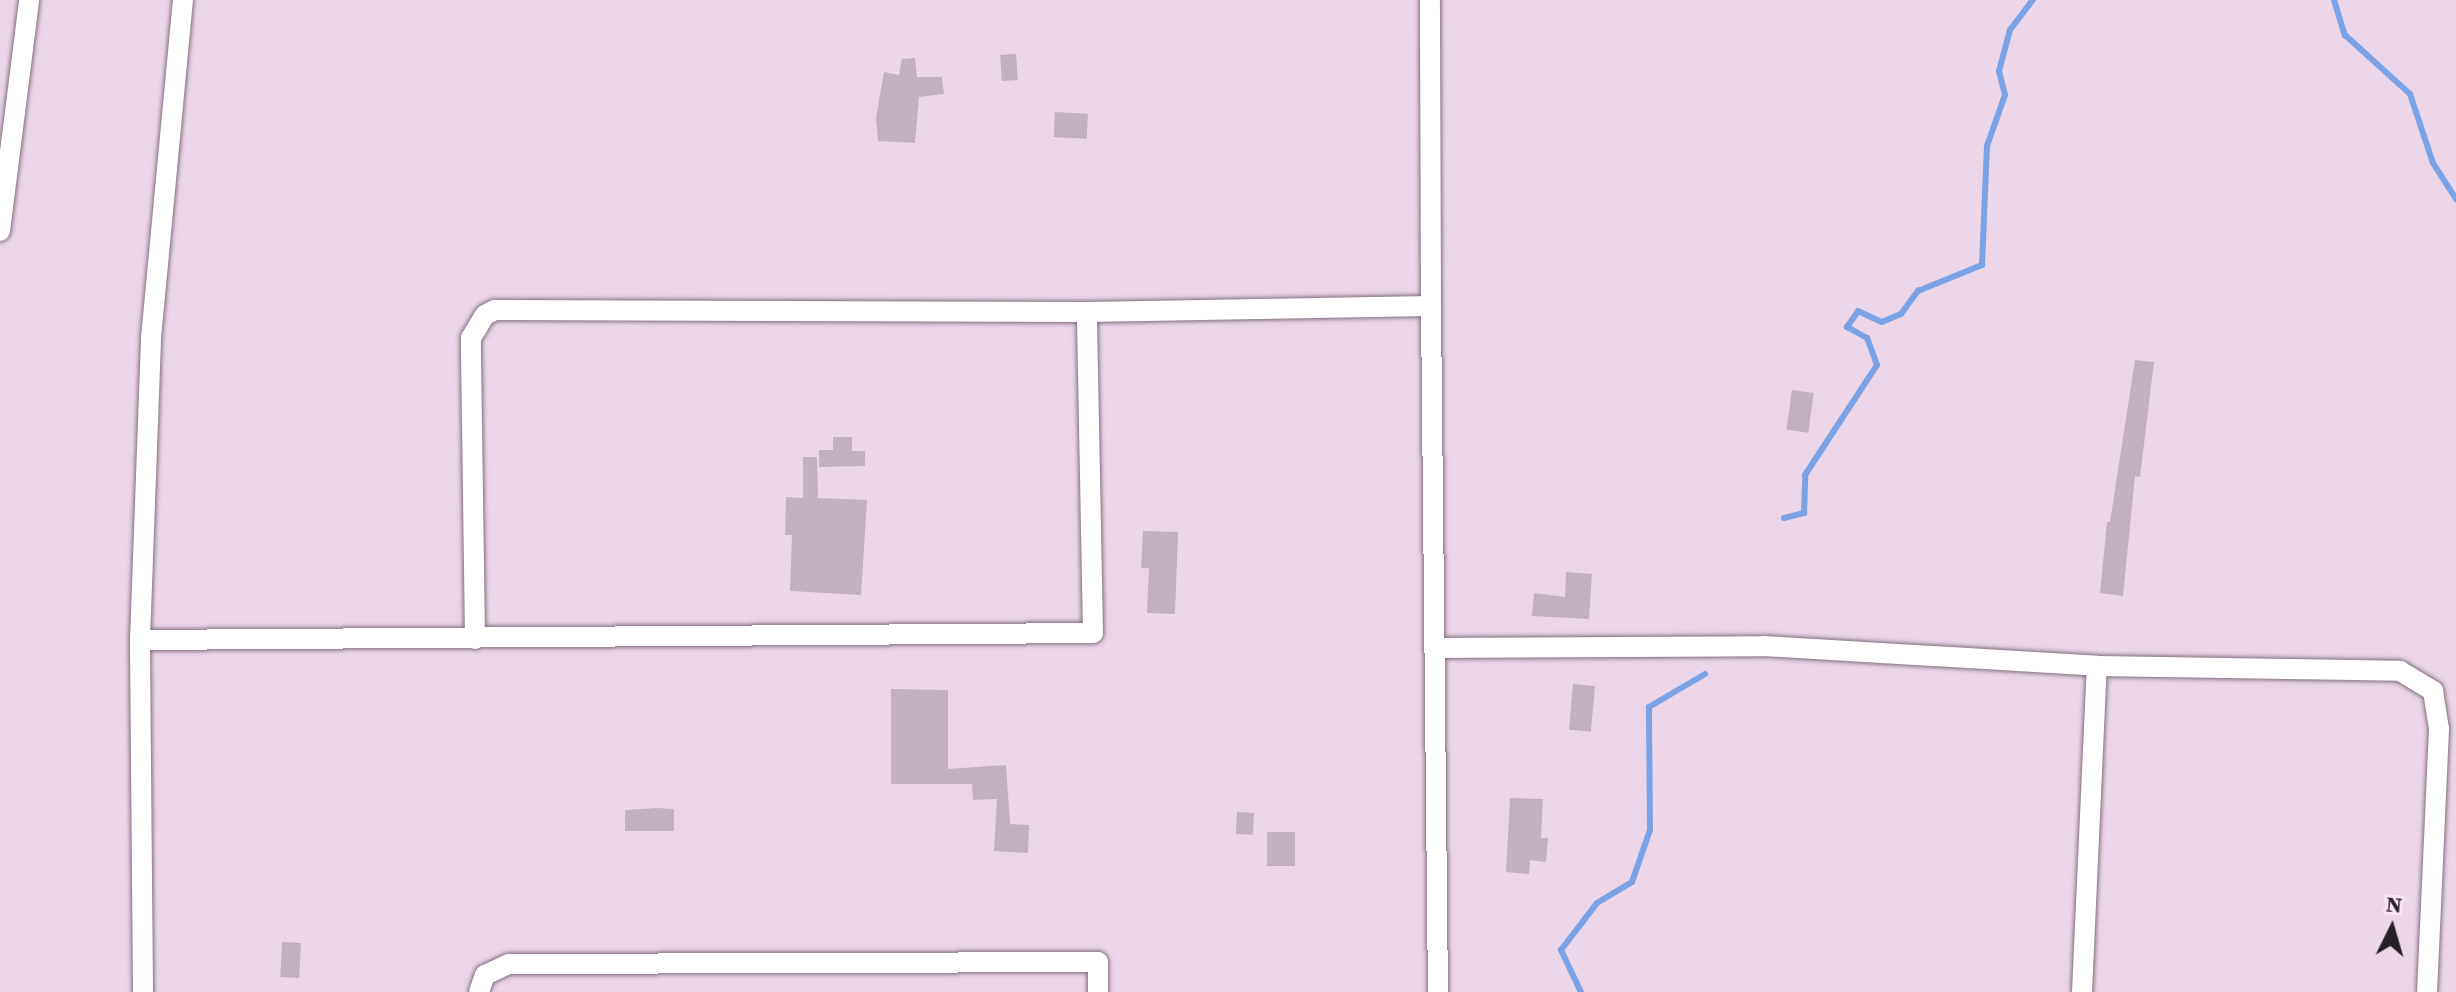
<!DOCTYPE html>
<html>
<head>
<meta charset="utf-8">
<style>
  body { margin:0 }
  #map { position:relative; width:2456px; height:992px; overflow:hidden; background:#ebd7e9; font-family:"Source Serif 4",serif }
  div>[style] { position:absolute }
  .stream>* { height:6px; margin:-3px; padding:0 3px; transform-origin:3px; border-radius:3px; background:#7ba2e5 }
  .building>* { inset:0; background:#c2afbf; transform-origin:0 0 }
  .roads { filter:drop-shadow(0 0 2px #806f7e) drop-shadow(0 0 2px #806f7e) }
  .minor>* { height:20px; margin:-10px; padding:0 10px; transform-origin:10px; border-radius:10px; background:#fff }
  span { translate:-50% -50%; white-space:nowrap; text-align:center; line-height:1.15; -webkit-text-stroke:8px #f9e5f6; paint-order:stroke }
  .north { position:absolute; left:2352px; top:888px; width:80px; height:80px; -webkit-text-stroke:6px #f9e5f6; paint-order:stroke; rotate:5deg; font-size:22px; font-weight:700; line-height:32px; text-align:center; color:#272026 }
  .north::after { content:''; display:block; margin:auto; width:28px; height:36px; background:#272026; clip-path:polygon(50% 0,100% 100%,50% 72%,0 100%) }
</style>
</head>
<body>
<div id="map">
  <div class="stream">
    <div style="left:2334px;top:0;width:37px;rotate:73deg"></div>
    <div style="left:2345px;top:35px;width:88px;rotate:42.2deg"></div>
    <div style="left:2410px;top:94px;width:73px;rotate:71.6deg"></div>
    <div style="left:2433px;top:163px;width:43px;rotate:57.4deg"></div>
    <div style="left:1784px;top:518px;width:21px;rotate:-14deg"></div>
    <div style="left:1804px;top:513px;width:38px;rotate:-88deg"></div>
    <div style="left:1805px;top:475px;width:131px;rotate:-56.8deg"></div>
    <div style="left:1877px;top:365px;width:29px;rotate:-110deg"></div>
    <div style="left:1867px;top:338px;width:23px;rotate:-151deg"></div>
    <div style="left:1847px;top:327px;width:19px;rotate:-55deg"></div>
    <div style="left:1858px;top:311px;width:26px;rotate:25deg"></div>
    <div style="left:1882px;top:322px;width:21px;rotate:-23deg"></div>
    <div style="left:1901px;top:314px;width:29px;rotate:-54deg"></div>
    <div style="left:1918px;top:291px;width:69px;rotate:-22.1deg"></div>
    <div style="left:1982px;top:265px;width:119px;rotate:-87.6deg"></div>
    <div style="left:1987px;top:146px;width:54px;rotate:-70.6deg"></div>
    <div style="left:2005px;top:95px;width:25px;rotate:-104deg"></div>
    <div style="left:1999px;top:71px;width:42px;rotate:-75deg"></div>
    <div style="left:2010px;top:30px;width:38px;rotate:-53deg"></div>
    <div style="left:1581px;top:992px;width:47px;rotate:-115.5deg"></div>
    <div style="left:1561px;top:950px;width:59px;rotate:-52.5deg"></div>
    <div style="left:1597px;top:903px;width:41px;rotate:-31deg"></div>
    <div style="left:1632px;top:882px;width:55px;rotate:-70.9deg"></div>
    <div style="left:1650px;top:830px;width:123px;rotate:-90.5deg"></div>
    <div style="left:1649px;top:707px;width:65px;rotate:-30.5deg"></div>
  </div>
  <div class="building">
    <div style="left:1016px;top:54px;width:26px;height:16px;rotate:86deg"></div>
    <div style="clip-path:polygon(915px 58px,917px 77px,942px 77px,944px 94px,919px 97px,915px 143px,878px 141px,876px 118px,884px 72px,899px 75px,902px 59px)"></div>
    <div style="left:1055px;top:112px;width:33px;height:25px;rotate:3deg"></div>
    <div style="clip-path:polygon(2135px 360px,2154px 362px,2140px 477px,2135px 476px,2123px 596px,2100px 593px,2107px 522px,2110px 522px)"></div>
    <div style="left:1792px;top:390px;width:22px;height:40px;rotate:8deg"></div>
    <div style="clip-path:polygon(833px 437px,852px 437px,852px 451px,865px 451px,865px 466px,819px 467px,819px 450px,833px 450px)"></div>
    <div style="clip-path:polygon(803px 457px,817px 457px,818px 498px,867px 500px,861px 595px,790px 591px,792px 535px,785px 535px,786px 497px,803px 498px)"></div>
    <div style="clip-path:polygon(1143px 531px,1178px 532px,1175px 614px,1147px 613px,1149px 568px,1141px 568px)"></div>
    <div style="clip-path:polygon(1566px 572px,1592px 574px,1589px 619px,1532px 616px,1534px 593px,1565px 597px)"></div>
    <div style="left:1573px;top:684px;width:22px;height:46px;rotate:5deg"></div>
    <div style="clip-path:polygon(891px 689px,948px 690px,948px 769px,1006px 765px,1010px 824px,1029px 825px,1028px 853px,994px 851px,997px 799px,973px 800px,972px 784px,891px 784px)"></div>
    <div style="clip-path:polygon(1510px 798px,1543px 799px,1541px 838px,1548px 838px,1546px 862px,1530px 860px,1529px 874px,1506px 872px)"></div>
    <div style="clip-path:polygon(657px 808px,674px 809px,674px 831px,625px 831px,625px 810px)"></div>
    <div style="left:1237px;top:812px;width:17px;height:22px;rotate:3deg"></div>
    <div style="left:1267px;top:832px;width:28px;height:34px"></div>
    <div style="left:282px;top:942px;width:19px;height:35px;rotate:3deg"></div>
  </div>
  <div class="roads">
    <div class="minor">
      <div style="left:0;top:231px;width:233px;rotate:-82.8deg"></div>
      <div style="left:1431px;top:306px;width:686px;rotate:89.42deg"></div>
      <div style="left:475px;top:639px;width:301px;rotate:-90.8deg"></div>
      <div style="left:471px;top:338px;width:27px;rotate:-59deg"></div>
      <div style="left:485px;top:315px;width:11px;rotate:-27deg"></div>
      <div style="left:495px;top:310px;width:592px;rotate:0.19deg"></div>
      <div style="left:1087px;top:312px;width:344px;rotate:-1deg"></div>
      <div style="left:1431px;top:306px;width:306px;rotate:-90.2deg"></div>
      <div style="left:140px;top:640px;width:953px;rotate:-0.42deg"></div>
      <div style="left:1093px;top:633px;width:321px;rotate:-91.1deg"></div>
      <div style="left:1435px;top:648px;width:329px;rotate:-0.3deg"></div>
      <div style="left:1764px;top:646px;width:334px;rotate:3.4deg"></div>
      <div style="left:2097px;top:666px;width:303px;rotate:0.9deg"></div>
      <div style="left:2400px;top:671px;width:39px;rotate:31deg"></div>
      <div style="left:2433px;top:691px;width:38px;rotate:81deg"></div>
      <div style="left:2439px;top:729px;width:263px;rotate:92.6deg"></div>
      <div style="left:143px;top:992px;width:352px;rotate:-90.5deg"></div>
      <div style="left:140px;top:640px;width:302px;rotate:-87.9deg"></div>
      <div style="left:151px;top:338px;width:340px;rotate:-84.6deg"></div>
      <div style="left:479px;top:992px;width:18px;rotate:-71deg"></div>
      <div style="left:485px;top:975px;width:26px;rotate:-25deg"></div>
      <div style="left:509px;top:964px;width:589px;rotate:-0.19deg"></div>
      <div style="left:1098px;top:962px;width:30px;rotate:90deg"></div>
      <div style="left:2082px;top:992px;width:326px;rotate:-87.4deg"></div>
    </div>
  </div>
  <div class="north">N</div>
</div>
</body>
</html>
